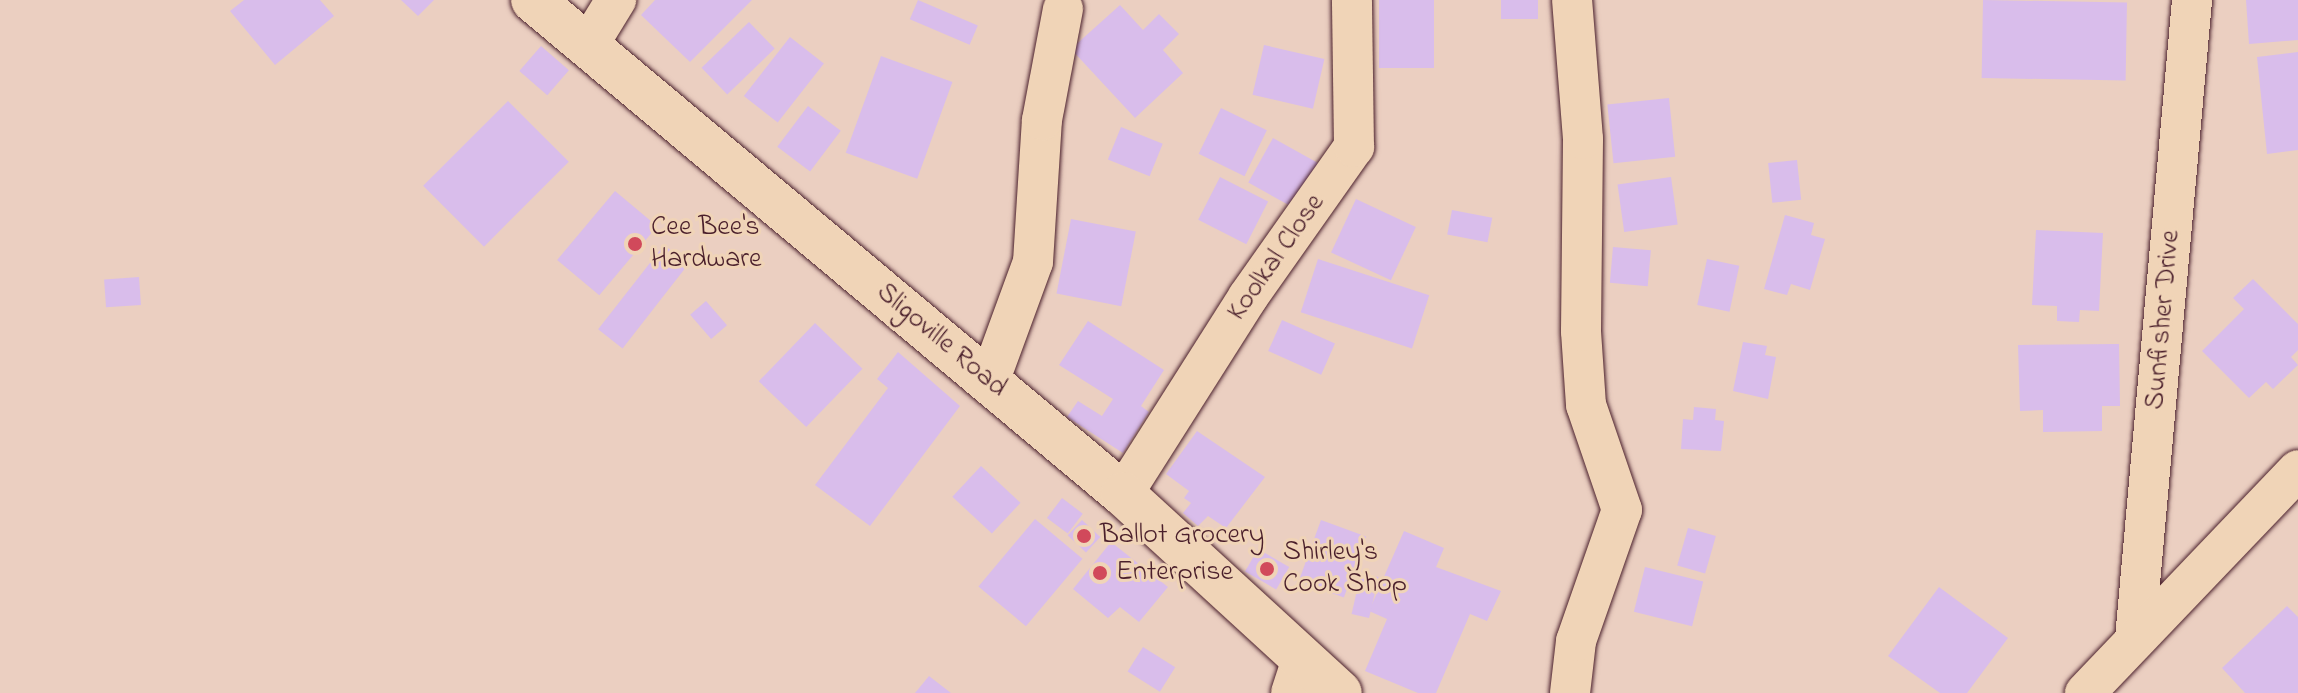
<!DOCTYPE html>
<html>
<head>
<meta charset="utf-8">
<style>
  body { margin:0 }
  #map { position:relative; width:2298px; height:693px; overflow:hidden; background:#ebcfc1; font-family:"Indie Flower",sans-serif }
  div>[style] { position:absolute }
  .building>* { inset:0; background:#d9bdeb; transform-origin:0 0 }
  .roads { filter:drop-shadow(0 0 2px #4a1f2b) drop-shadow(0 0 2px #4a1f2b) }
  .minor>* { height:40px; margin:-20px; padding:0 20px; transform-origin:20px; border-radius:20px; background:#f0d4b7 }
  .tertiary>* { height:44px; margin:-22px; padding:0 22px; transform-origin:22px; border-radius:22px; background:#f0d4b7 }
  .dots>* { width:22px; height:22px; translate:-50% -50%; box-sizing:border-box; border:4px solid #f0d4b7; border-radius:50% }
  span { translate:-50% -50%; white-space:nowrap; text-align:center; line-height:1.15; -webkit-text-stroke:6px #f0d4b7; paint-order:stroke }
  .poi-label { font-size:28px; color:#4a1f2b }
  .left { translate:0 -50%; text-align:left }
  .street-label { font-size:28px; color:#4a1f2b }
</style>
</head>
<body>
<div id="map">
  <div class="building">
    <div style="clip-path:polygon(244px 0,320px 0,334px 16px,275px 65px,230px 11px)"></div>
    <div style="clip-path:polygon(401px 0,434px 0,418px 16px)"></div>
    <div style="clip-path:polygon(655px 0,752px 0,690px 62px,641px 15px)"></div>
    <div style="left:918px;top:0;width:65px;height:21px;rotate:23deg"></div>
    <div style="left:1379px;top:0;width:55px;height:68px"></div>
    <div style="left:1501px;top:0;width:37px;height:19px"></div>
    <div style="left:1983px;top:0;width:144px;height:78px;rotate:1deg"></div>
    <div style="clip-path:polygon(2246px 0,2298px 0,2298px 40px,2249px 44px)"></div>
    <div style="clip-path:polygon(1120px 5px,1143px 30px,1159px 14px,1179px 34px,1163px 50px,1183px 73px,1135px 118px,1071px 49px)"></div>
    <div style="left:749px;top:22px;width:37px;height:66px;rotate:46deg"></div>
    <div style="left:790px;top:37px;width:43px;height:75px;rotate:38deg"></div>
    <div style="left:1264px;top:45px;width:62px;height:51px;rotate:13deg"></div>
    <div style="left:541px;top:46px;width:37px;height:33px;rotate:41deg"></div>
    <div style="clip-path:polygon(2298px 52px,2298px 150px,2267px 154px,2257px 57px)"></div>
    <div style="left:881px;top:56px;width:76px;height:103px;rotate:20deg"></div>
    <div style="left:1669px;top:98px;width:59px;height:62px;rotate:84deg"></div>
    <div style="left:508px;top:101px;width:86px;height:120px;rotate:45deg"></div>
    <div style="left:808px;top:106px;width:41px;height:51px;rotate:37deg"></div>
    <div style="left:1221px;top:108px;width:51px;height:51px;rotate:26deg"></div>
    <div style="left:1121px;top:127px;width:45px;height:35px;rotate:22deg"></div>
    <div style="left:1273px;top:138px;width:54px;height:51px;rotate:29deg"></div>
    <div style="left:1797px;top:160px;width:40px;height:29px;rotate:84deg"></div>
    <div style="left:1220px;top:177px;width:54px;height:48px;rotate:27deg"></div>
    <div style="left:1671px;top:177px;width:48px;height:54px;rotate:82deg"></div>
    <div style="left:615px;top:191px;width:55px;height:90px;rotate:40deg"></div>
    <div style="left:1356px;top:199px;width:66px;height:59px;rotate:25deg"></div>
    <div style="left:1452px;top:210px;width:41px;height:25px;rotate:11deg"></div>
    <div style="clip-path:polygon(1785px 215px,1814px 223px,1811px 235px,1825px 239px,1810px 290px,1791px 284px,1787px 295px,1764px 289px)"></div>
    <div style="left:1071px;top:219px;width:66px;height:76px;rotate:11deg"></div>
    <div style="clip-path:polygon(2036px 230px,2103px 233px,2099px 311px,2080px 310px,2079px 322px,2057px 321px,2057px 306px,2032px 305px)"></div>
    <div style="left:664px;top:245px;width:31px;height:107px;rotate:38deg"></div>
    <div style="left:1613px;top:247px;width:38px;height:36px;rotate:5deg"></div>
    <div style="left:1318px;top:259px;width:117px;height:56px;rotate:18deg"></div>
    <div style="left:1707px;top:259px;width:33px;height:47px;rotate:12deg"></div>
    <div style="left:139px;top:277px;width:28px;height:35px;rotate:86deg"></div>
    <div style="clip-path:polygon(2253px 279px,2298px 324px,2298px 350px,2291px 357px,2298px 365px,2273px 389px,2266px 382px,2249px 398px,2202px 351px,2244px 309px,2233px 298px)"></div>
    <div style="left:706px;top:301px;width:32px;height:21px;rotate:49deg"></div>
    <div style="left:1282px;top:320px;width:58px;height:34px;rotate:24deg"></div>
    <div style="clip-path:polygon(1088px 321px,1164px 370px,1141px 406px,1149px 412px,1123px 453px,1067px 417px,1078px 401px,1102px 416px,1113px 399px,1059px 365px)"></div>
    <div style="left:815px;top:323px;width:66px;height:81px;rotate:44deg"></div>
    <div style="clip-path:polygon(1743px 342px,1767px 346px,1765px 355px,1776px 357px,1768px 399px,1733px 391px)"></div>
    <div style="clip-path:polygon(2119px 344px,2120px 406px,2102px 406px,2102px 431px,2043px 432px,2043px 410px,2020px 411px,2018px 345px)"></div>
    <div style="clip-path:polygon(898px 352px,960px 406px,870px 526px,815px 485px,888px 388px,877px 379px)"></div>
    <div style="clip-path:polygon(1694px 407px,1716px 409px,1715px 420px,1724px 421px,1721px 451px,1681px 449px,1683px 419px,1693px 420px)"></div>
    <div style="clip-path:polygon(1197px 431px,1265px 477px,1226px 528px,1208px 516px,1198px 526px,1183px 513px,1191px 503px,1184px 498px,1189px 491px,1166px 474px)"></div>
    <div style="left:981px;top:466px;width:54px;height:42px;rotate:43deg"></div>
    <div style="left:1062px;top:498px;width:26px;height:25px;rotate:37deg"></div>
    <div style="left:1035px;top:519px;width:62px;height:88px;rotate:40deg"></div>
    <div style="left:1082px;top:520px;width:25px;height:21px;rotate:43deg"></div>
    <div style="left:1321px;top:520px;width:48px;height:65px;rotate:20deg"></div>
    <div style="left:1688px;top:528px;width:29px;height:39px;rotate:16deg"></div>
    <div style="clip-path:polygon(1404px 531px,1444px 548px,1436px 567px,1501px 591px,1487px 621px,1470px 614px,1436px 693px,1418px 693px,1365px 671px,1387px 619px,1369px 611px)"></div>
    <div style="clip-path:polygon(1111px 542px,1168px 587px,1139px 622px,1120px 607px,1108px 618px,1073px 589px)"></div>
    <div style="left:1258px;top:549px;width:36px;height:26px;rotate:30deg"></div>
    <div style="left:1645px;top:567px;width:60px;height:46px;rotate:14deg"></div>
    <div style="left:1361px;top:573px;width:18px;height:42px;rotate:13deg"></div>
    <div style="clip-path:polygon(1939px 587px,2008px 638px,1967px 693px,1940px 693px,1888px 656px)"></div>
    <div style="clip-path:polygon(2287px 606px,2298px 617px,2298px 693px,2245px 693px,2222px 668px)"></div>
    <div style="left:1143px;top:647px;width:38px;height:29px;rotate:32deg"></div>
    <div style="clip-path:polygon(929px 676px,951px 693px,915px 693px)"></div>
  </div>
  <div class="roads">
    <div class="minor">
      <div style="left:589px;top:44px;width:52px;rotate:-58.5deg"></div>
      <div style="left:989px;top:382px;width:128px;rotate:-69.9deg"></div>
      <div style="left:1033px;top:262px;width:142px;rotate:-86.4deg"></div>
      <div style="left:1042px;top:120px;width:113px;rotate:-79.3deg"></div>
      <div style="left:1123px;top:494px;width:233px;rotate:-57.6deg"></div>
      <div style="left:1248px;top:297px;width:184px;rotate:-54.8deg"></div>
      <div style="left:1354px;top:147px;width:147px;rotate:-90.8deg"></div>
      <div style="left:2135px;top:639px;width:642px;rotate:-84.9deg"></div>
      <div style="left:1291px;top:693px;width:35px;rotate:-72deg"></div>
      <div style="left:1570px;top:693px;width:52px;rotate:-83.4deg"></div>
      <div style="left:1576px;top:641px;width:139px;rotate:-70.7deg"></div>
      <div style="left:1622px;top:510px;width:111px;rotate:-108.9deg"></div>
      <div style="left:1586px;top:405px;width:74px;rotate:-93.9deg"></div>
      <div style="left:1581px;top:331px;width:192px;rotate:-89.4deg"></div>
      <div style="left:1583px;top:139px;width:139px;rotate:-94.5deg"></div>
      <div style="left:2085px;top:693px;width:308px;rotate:-46.3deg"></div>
    </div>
    <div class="tertiary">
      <div style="left:533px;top:0;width:770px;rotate:39.94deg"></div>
      <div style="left:1123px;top:494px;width:294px;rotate:42.5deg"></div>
    </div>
  </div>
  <div class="dots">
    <div style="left:635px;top:244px;background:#d1495b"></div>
    <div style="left:1084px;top:536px;background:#d1495b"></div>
    <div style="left:1267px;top:569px;background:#d1495b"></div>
    <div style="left:1100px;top:573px;background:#d1495b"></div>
  </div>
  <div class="poi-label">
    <span class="left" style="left:651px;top:244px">Cee Bee's<br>Hardware</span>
    <span class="left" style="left:1100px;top:536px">Ballot Grocery</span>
    <span class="left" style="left:1283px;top:569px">Shirley's<br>Cook Shop</span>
    <span class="left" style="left:1116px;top:573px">Enterprise</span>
  </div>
  <div class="street-label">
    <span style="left:1277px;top:258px;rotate:-55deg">Koolkal Close</span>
    <span style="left:2164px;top:320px;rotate:-85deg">Sunfisher Drive</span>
    <span style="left:941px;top:341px;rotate:40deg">Sligoville Road</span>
  </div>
</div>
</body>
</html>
